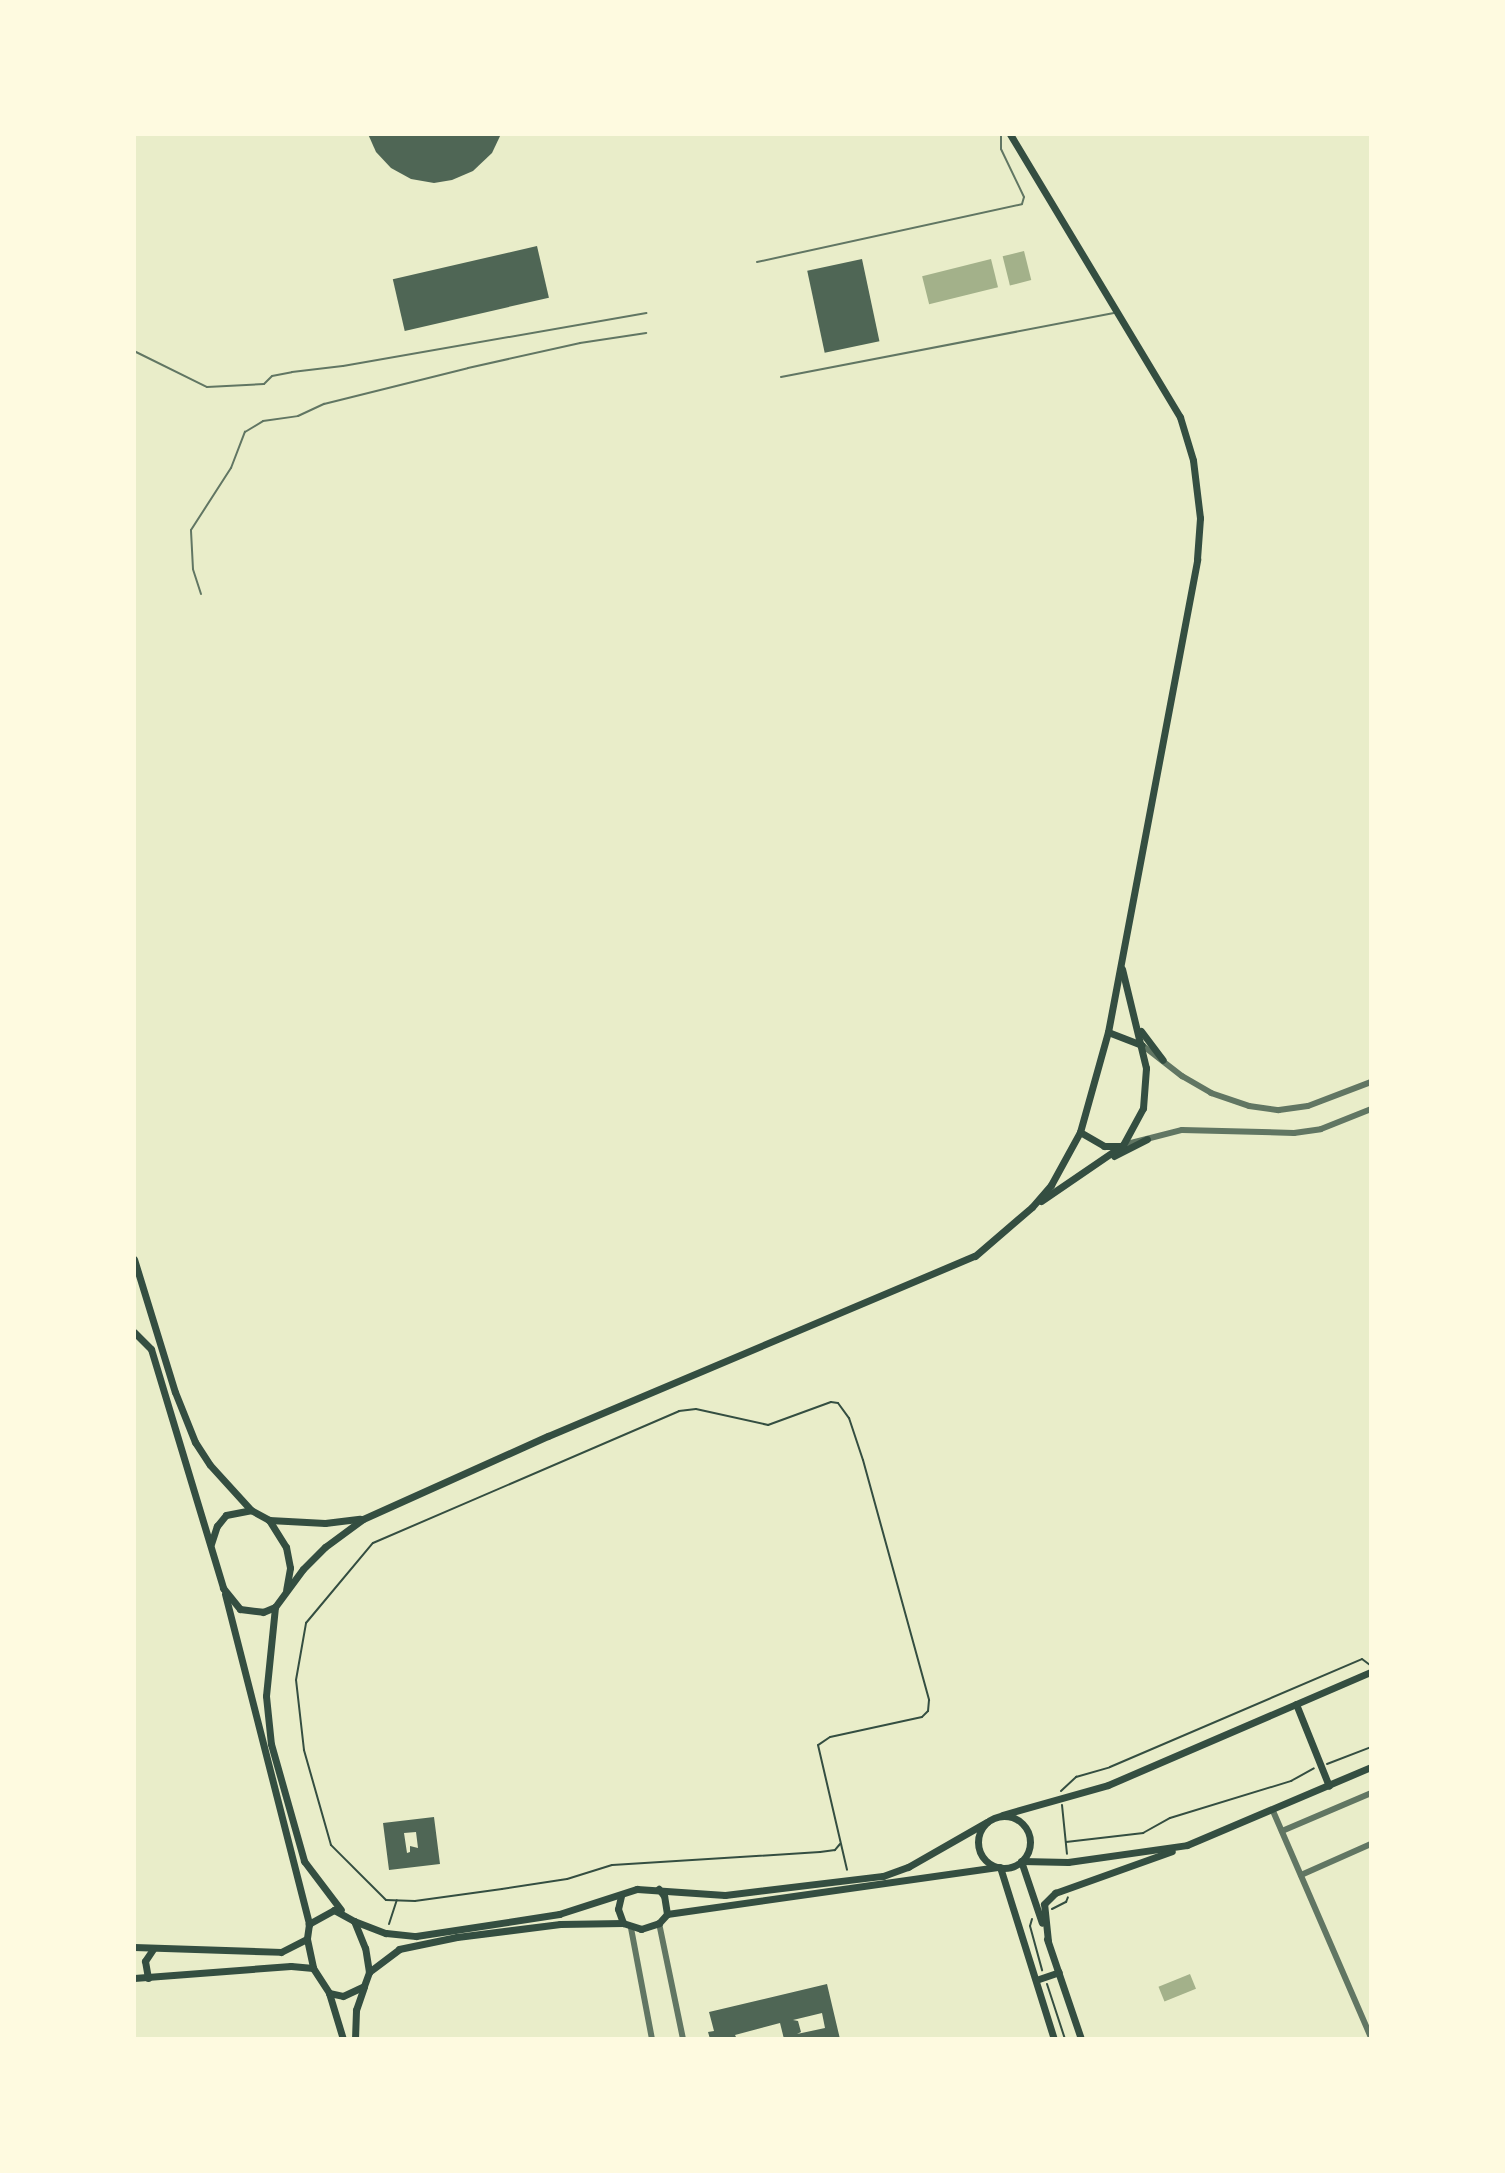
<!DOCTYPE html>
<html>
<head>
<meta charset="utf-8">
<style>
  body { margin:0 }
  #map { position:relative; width:1505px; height:2173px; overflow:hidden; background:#e9edc9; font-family:Jost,sans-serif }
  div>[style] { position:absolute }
  .water>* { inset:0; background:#a3b18a; transform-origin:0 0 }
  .building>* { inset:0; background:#4f6655; transform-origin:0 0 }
  .path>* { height:2px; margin:-1px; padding:0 1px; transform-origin:1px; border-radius:1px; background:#344e41 }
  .service>* { height:2px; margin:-1px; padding:0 1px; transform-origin:1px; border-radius:1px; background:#617663 }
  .tertiary>* { height:6px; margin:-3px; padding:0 3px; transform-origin:3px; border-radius:3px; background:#617663 }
  .secondary>* { height:7px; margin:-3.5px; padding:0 3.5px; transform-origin:3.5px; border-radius:3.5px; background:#344e41 }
  .secondary>.ring { margin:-3.5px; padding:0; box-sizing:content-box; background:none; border:7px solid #344e41; border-radius:50% }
  span { translate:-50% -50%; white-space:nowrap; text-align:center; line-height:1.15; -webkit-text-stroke:6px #fefae0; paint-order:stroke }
  .frame { position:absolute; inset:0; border:136px solid #fefae0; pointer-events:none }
</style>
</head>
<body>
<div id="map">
  <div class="water">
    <div style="left:1024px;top:251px;width:30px;height:22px;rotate:76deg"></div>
    <div style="left:991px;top:259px;width:29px;height:71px;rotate:76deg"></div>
    <div style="left:1190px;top:1974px;width:16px;height:34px;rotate:68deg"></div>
  </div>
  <div class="building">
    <div style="clip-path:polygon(368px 134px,501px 134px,492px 153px,473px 171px,452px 180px,434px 183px,411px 179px,391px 168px,376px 152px)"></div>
    <div style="left:537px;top:246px;width:53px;height:148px;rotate:77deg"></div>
    <div style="left:862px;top:259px;width:84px;height:56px;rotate:78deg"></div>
    <div style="clip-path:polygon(evenodd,434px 1817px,440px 1864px,389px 1870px,383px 1823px,434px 1817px,416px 1832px,418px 1848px,410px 1846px,410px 1852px,407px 1853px,404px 1833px,416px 1832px)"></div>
    <div style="clip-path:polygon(evenodd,827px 1984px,840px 2039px,784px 2039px,780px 2023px,735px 2035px,737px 2039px,710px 2039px,708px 2032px,714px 2031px,709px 2012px,827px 1984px,822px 2013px,825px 2028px,797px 2034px,801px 2032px,798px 2021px,793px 2020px,822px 2013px)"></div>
  </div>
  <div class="path">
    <div style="left:1327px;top:1764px;width:47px;rotate:-21.1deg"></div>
    <div style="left:1061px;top:1791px;width:21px;rotate:-43deg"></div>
    <div style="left:1076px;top:1777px;width:35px;rotate:-16deg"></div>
    <div style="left:1110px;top:1767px;width:274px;rotate:-23.2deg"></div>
    <div style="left:1362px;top:1659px;width:10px;rotate:37deg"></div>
    <div style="left:1062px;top:1805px;width:49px;rotate:84.2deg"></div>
    <div style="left:1066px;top:1842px;width:78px;rotate:-6.7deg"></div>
    <div style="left:1143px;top:1833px;width:31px;rotate:-29deg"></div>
    <div style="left:1170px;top:1818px;width:127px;rotate:-17deg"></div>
    <div style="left:1291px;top:1781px;width:26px;rotate:-29deg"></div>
    <div style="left:840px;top:1844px;width:8px;rotate:130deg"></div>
    <div style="left:835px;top:1850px;width:15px;rotate:172deg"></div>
    <div style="left:820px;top:1852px;width:208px;rotate:176.4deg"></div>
    <div style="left:612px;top:1865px;width:47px;rotate:162.7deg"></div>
    <div style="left:567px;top:1879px;width:66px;rotate:171.3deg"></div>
    <div style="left:502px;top:1889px;width:88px;rotate:172.1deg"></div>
    <div style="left:415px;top:1901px;width:29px;rotate:-178deg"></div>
    <div style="left:386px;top:1900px;width:78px;rotate:-135deg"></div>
    <div style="left:331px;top:1845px;width:99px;rotate:-105.9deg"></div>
    <div style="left:304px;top:1750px;width:70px;rotate:-96.5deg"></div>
    <div style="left:296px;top:1680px;width:58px;rotate:-80deg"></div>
    <div style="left:306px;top:1623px;width:104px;rotate:-50.1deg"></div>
    <div style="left:373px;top:1543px;width:333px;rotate:-23.3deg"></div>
    <div style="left:679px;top:1411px;width:17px;rotate:-7deg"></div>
    <div style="left:696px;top:1409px;width:74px;rotate:12.5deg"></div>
    <div style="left:768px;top:1425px;width:67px;rotate:-20.1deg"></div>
    <div style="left:831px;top:1402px;width:7px;rotate:8deg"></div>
    <div style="left:838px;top:1403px;width:19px;rotate:54deg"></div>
    <div style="left:849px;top:1418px;width:44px;rotate:71.6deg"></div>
    <div style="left:863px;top:1460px;width:249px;rotate:74.6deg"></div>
    <div style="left:929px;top:1700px;width:11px;rotate:95deg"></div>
    <div style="left:928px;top:1711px;width:8px;rotate:135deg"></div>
    <div style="left:922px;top:1717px;width:94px;rotate:167.7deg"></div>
    <div style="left:830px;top:1737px;width:14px;rotate:146deg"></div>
    <div style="left:818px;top:1745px;width:128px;rotate:76.9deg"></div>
    <div style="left:1052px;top:1909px;width:16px;rotate:-27deg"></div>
    <div style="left:1066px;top:1902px;width:5px;rotate:-68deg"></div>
    <div style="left:1032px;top:1919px;width:7px;rotate:106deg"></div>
    <div style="left:1030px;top:1926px;width:46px;rotate:74.7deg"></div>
    <div style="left:389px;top:1924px;width:25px;rotate:-72deg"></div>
    <div style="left:1047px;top:1984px;width:58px;rotate:71.9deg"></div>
  </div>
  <div class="service">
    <div style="left:757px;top:262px;width:271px;rotate:-12.3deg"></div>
    <div style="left:1022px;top:204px;width:7px;rotate:-74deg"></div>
    <div style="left:1024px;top:197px;width:53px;rotate:-115.6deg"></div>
    <div style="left:1001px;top:149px;width:15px;rotate:-90deg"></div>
    <div style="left:134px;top:351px;width:81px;rotate:26.3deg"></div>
    <div style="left:207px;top:387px;width:57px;rotate:-3deg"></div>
    <div style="left:264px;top:384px;width:11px;rotate:-45deg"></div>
    <div style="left:272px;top:376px;width:20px;rotate:-11deg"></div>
    <div style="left:292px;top:372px;width:51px;rotate:-6.7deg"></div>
    <div style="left:343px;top:366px;width:308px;rotate:-9.9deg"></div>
    <div style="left:781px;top:377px;width:339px;rotate:-10.9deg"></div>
    <div style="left:201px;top:594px;width:26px;rotate:-108deg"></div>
    <div style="left:193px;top:569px;width:39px;rotate:-93deg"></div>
    <div style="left:191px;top:530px;width:74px;rotate:-57.2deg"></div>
    <div style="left:231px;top:468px;width:39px;rotate:-69deg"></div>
    <div style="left:245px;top:432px;width:21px;rotate:-31deg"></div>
    <div style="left:263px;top:421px;width:35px;rotate:-8deg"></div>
    <div style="left:298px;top:416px;width:29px;rotate:-25deg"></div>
    <div style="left:324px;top:404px;width:148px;rotate:-14deg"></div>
    <div style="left:468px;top:368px;width:115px;rotate:-12.6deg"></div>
    <div style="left:580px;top:343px;width:67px;rotate:-8.6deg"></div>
  </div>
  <div class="tertiary">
    <div style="left:1142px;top:1045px;width:51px;rotate:37.8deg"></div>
    <div style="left:1182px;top:1076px;width:34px;rotate:30deg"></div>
    <div style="left:1211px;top:1093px;width:40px;rotate:18.9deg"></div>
    <div style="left:1249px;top:1106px;width:30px;rotate:8deg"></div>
    <div style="left:1279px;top:1110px;width:29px;rotate:-8deg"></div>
    <div style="left:1308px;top:1106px;width:67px;rotate:-20.9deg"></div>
    <div style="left:1123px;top:1145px;width:61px;rotate:-14.3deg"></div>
    <div style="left:1182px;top:1130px;width:112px;rotate:1.5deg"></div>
    <div style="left:1294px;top:1133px;width:27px;rotate:-8deg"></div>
    <div style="left:1321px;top:1129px;width:54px;rotate:-21.8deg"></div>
    <div style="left:1273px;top:1811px;width:247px;rotate:66.6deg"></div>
    <div style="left:1282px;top:1831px;width:97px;rotate:-23.1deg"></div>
    <div style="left:1301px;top:1875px;width:77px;rotate:-23.9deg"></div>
    <div style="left:659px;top:1923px;width:118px;rotate:78.3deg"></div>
    <div style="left:631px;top:1928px;width:113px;rotate:79.3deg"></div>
  </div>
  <div class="secondary">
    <div style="left:1141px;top:1031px;width:36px;rotate:53deg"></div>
    <div style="left:1108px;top:1032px;width:36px;rotate:21deg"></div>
    <div style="left:1080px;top:1132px;width:28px;rotate:30deg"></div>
    <div style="left:1104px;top:1146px;width:16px"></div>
    <div style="left:1114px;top:1156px;width:37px;rotate:-27deg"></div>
    <div style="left:1041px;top:1201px;width:99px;rotate:-34.3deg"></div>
    <div style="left:1123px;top:1145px;width:42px;rotate:-61.6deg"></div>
    <div style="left:1143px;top:1108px;width:40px;rotate:-85.7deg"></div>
    <div style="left:1146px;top:1068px;width:102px;rotate:-103.6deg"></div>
    <div style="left:134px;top:1259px;width:139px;rotate:72.9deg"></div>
    <div style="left:175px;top:1392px;width:54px;rotate:68.2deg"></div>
    <div style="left:195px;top:1442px;width:27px;rotate:57deg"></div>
    <div style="left:210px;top:1465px;width:61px;rotate:47.7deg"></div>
    <div style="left:134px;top:1332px;width:24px;rotate:45deg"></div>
    <div style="left:151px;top:1349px;width:250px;rotate:73.2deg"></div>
    <div style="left:223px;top:1588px;width:27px;rotate:51deg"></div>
    <div style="left:240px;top:1609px;width:23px;rotate:7deg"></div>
    <div style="left:263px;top:1612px;width:13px;rotate:-23deg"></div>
    <div style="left:275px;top:1607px;width:47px;rotate:-53.6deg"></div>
    <div style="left:303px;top:1569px;width:31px;rotate:-45deg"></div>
    <div style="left:325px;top:1547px;width:47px;rotate:-36.4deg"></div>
    <div style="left:363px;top:1519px;width:203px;rotate:-24.2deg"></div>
    <div style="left:548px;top:1436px;width:463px;rotate:-22.9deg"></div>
    <div style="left:975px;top:1256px;width:75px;rotate:-40.7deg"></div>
    <div style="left:1032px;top:1207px;width:29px;rotate:-49deg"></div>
    <div style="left:1051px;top:1185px;width:60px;rotate:-61.3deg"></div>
    <div style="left:1080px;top:1132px;width:104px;rotate:-74.4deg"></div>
    <div style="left:1108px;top:1032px;width:481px;rotate:-79.3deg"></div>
    <div style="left:1197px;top:559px;width:41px;rotate:-85.8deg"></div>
    <div style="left:1200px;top:518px;width:58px;rotate:-96.9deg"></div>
    <div style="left:1193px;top:460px;width:45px;rotate:-106.8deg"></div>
    <div style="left:1180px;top:417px;width:330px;rotate:-121deg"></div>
    <div style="left:269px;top:1520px;width:56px;rotate:3.1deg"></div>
    <div style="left:325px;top:1523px;width:35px;rotate:-7deg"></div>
    <div style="left:211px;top:1544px;width:19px;rotate:-72deg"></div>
    <div style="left:217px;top:1526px;width:14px;rotate:-51deg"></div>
    <div style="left:226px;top:1515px;width:25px;rotate:-11deg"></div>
    <div style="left:251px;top:1510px;width:21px;rotate:29deg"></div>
    <div style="left:269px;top:1520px;width:32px;rotate:58deg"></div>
    <div style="left:286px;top:1547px;width:21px;rotate:79deg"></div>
    <div style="left:290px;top:1568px;width:22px;rotate:100deg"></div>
    <div style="left:225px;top:1594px;width:341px;rotate:75.7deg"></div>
    <div style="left:309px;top:1924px;width:15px;rotate:98deg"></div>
    <div style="left:307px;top:1939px;width:30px;rotate:78deg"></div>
    <div style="left:313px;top:1968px;width:30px;rotate:57deg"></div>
    <div style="left:329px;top:1993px;width:14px;rotate:12deg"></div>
    <div style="left:343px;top:1996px;width:23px;rotate:-25deg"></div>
    <div style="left:364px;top:1986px;width:15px;rotate:-70deg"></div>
    <div style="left:369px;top:1972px;width:24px;rotate:-99deg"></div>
    <div style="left:365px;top:1948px;width:29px;rotate:-112deg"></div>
    <div style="left:354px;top:1921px;width:23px;rotate:-151deg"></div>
    <div style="left:334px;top:1910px;width:29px;rotate:151deg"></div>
    <div style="left:275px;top:1607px;width:89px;rotate:95.8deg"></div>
    <div style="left:266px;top:1696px;width:48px;rotate:84.1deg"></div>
    <div style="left:271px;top:1744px;width:122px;rotate:74.2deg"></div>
    <div style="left:304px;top:1861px;width:61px;rotate:52.9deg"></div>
    <div style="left:1296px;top:1704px;width:88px;rotate:68.1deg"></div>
    <div style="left:1002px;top:1815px;width:110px;rotate:-15.8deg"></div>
    <div style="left:1108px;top:1785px;width:286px;rotate:-23.3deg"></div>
    <div class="ring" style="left:978px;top:1816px;width:45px;height:45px"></div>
    <div style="left:1021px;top:1861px;width:65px;rotate:71.3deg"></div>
    <div style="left:1022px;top:1861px;width:46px;rotate:1.2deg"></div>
    <div style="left:1068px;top:1862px;width:120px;rotate:-8.1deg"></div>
    <div style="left:1187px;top:1845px;width:200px;rotate:-23deg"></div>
    <div style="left:1000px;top:1867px;width:180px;rotate:72.6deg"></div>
    <div style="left:621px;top:1896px;width:13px;rotate:103deg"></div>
    <div style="left:618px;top:1909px;width:15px;rotate:70deg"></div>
    <div style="left:623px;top:1923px;width:19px;rotate:18deg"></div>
    <div style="left:641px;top:1929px;width:19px;rotate:-18deg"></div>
    <div style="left:659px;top:1923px;width:12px;rotate:-48deg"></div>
    <div style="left:667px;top:1914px;width:18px;rotate:-99deg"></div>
    <div style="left:664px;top:1896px;width:9px;rotate:-126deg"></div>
    <div style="left:667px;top:1914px;width:334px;rotate:-8.1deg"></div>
    <div style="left:354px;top:1921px;width:34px;rotate:21deg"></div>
    <div style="left:386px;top:1933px;width:30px;rotate:6deg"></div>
    <div style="left:416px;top:1936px;width:145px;rotate:-8.7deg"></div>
    <div style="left:559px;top:1914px;width:82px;rotate:-17.8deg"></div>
    <div style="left:637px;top:1889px;width:88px;rotate:3.9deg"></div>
    <div style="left:725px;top:1895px;width:159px;rotate:-6.9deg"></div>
    <div style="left:883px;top:1876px;width:27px;rotate:-20deg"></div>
    <div style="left:908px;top:1867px;width:91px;rotate:-29.7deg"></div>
    <div style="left:1047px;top:1939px;width:106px;rotate:71.2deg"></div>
    <div style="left:1048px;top:1941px;width:37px;rotate:-96deg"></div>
    <div style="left:1044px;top:1904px;width:16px;rotate:-45deg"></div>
    <div style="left:1055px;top:1893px;width:124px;rotate:-19.7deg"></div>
    <div style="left:134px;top:1947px;width:147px;rotate:1.9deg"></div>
    <div style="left:281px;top:1952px;width:29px;rotate:-27deg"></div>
    <div style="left:369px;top:1972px;width:38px;rotate:-37deg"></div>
    <div style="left:399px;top:1949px;width:59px;rotate:-11.7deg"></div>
    <div style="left:457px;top:1937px;width:104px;rotate:-7.2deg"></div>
    <div style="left:560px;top:1924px;width:63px;rotate:-0.9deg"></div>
    <div style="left:134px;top:1978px;width:157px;rotate:-4.4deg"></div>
    <div style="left:291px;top:1966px;width:22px;rotate:5deg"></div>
    <div style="left:148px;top:1978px;width:17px;rotate:-100deg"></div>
    <div style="left:145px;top:1961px;width:14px;rotate:-56deg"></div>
    <div style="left:1036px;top:1980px;width:24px;rotate:-19deg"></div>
    <div style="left:329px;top:1993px;width:48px;rotate:73.1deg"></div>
    <div style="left:355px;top:2039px;width:29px;rotate:-88deg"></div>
    <div style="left:356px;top:2010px;width:24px;rotate:-71deg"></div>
  </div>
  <div class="frame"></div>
</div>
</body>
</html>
